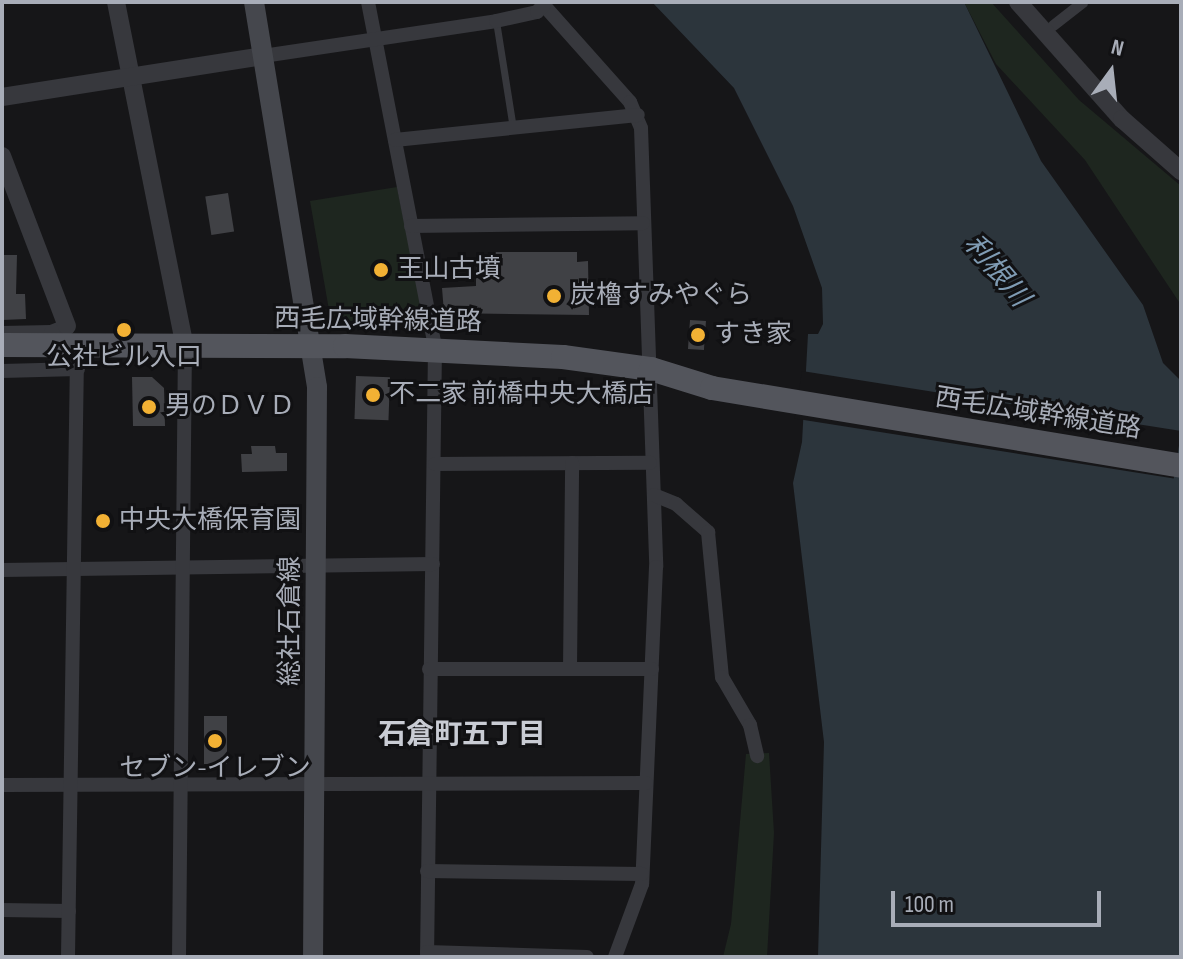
<!DOCTYPE html>
<html>
<head>
<meta charset="utf-8">
<style>
  body { margin:0 }
  #map { position:relative; width:1183px; height:959px; overflow:hidden; background:#161618; font-family:"Sofia Sans Condensed","Noto Sans JP",sans-serif }
  div>[style] { position:absolute }
  .green>* { inset:0; background:#1e261f }
  .water>* { inset:0; background:#2c353c }
  .pier>* { inset:0; background:#161618; transform-origin:0 0 }
  .building>* { inset:0; background:#404145; transform-origin:0 0 }
  .service>* { height:7px; margin:-3.5px; padding:0 3.5px; transform-origin:3.5px; border-radius:3.5px; background:#37383d }
  .pedestrian>* { height:11px; margin:-5.5px; padding:0 5.5px; transform-origin:5.5px; border-radius:5.5px; background:#37383d }
  .minor>* { height:14px; margin:-7px; padding:0 7px; transform-origin:7px; border-radius:7px; background:#37383d }
  .tertiary>* { height:18px; margin:-9px; padding:0 9px; transform-origin:9px; border-radius:9px; background:#37383d }
  .secondary>* { height:20px; margin:-10px; padding:0 10px; transform-origin:10px; border-radius:10px; background:#45474d }
  .primary>* { height:24px; margin:-12px; padding:0 12px; transform-origin:12px; border-radius:12px; background:#53555c }
  .dots>* { width:22px; height:22px; translate:-50% -50%; box-sizing:border-box; border:4px solid #111113; border-radius:50% }
  span { translate:-50% -50%; white-space:nowrap; text-align:center; line-height:1.15; -webkit-text-stroke:6px #111113; paint-order:stroke }
  .poi-label { font-size:26px; color:#a8adb8 }
  .left { translate:0 -50%; text-align:left }
  .street-label { font-size:26px; color:#a8adb8 }
  .water-label { font-size:28px; color:#7f9bb3; font-style:italic }
  .neighbourhood-label { font-size:28px; color:#c9ccd4; font-weight:700 }
  .frame { position:absolute; inset:0; border:4px solid #a8adb8; pointer-events:none }
  .north { position:absolute; left:1071px; top:32px; width:80px; height:80px; -webkit-text-stroke:6px #111113; paint-order:stroke; rotate:15deg; font-size:22px; font-weight:700; line-height:32px; text-align:center; color:#a8adb8 }
  .north::after { content:''; display:block; margin:auto; width:28px; height:36px; background:#a8adb8; clip-path:polygon(50% 0,100% 100%,50% 72%,0 100%) }
  .scale { position:absolute; left:891px; top:891px; width:210px; height:36px; box-sizing:border-box; border:4px solid #a8adb8; border-top:0; padding-left:10px; font-size:24px; line-height:28px; white-space:nowrap; color:#a8adb8; -webkit-text-stroke:6px #111113; paint-order:stroke }
</style>
</head>
<body>
<div id="map">
  <div class="green">
    <div style="clip-path:polygon(964px 2px,991px 2px,1079px 100px,1181px 186px,1181px 305px,1085px 160px,996px 64px)"></div>
    <div style="clip-path:polygon(397px 187px,424px 320px,339px 321px,329px 310px,310px 201px)"></div>
    <div style="clip-path:polygon(769px 753px,774px 833px,767px 957px,723px 957px,731px 924px,746px 754px)"></div>
  </div>
  <div class="water">
    <div style="clip-path:polygon(652px 2px,964px 2px,1041px 161px,1143px 305px,1163px 363px,1181px 381px,1181px 957px,818px 957px,824px 742px,793px 483px,802px 442px,808px 334px,818px 334px,823px 324px,822px 288px,793px 206px,734px 88px)"></div>
  </div>
  <div class="pier">
    <div style="left:802px;top:371px;width:384px;height:48px;rotate:9deg"></div>
  </div>
  <div class="building">
    <div style="left:228px;top:193px;width:39px;height:23px;rotate:81deg"></div>
    <div style="clip-path:polygon(494px 252px,577px 252px,577px 262px,588px 261px,589px 315px,444px 313px,442px 288px,476px 286px,476px 267px,494px 267px)"></div>
    <div style="clip-path:polygon(2px 255px,17px 255px,16px 294px,25px 294px,26px 319px,2px 320px)"></div>
    <div style="left:690px;top:320px;width:16px;height:29px;rotate:4deg"></div>
    <div style="left:356px;top:376px;width:34px;height:43px;rotate:2deg"></div>
    <div style="clip-path:polygon(132px 377px,152px 377px,164px 388px,165px 426px,133px 426px)"></div>
    <div style="clip-path:polygon(251px 446px,275px 446px,276px 453px,287px 453px,287px 471px,242px 472px,241px 454px,252px 454px)"></div>
    <div style="left:204px;top:716px;width:23px;height:48px"></div>
  </div>
  <div class="service">
    <div style="left:496px;top:21px;width:108px;rotate:81deg"></div>
  </div>
  <div class="pedestrian">
    <div style="left:1053px;top:25px;width:37px;rotate:-38deg"></div>
  </div>
  <div class="minor">
    <div style="left:368px;top:2px;width:352px;rotate:79deg"></div>
    <div style="left:435px;top:348px;width:609px;rotate:90.75deg"></div>
    <div style="left:541px;top:2px;width:134px;rotate:48.3deg"></div>
    <div style="left:630px;top:102px;width:28px;rotate:67deg"></div>
    <div style="left:641px;top:128px;width:439px;rotate:88deg"></div>
    <div style="left:656px;top:567px;width:317px;rotate:92.5deg"></div>
    <div style="left:642px;top:884px;width:78px;rotate:110.3deg"></div>
    <div style="left:263px;top:56px;width:236px;rotate:-8.5deg"></div>
    <div style="left:496px;top:21px;width:42px;rotate:-12.4deg"></div>
    <div style="left:537px;top:12px;width:10px;rotate:-45deg"></div>
    <div style="left:395px;top:140px;width:244px;rotate:-5.9deg"></div>
    <div style="left:411px;top:226px;width:232px;rotate:-0.7deg"></div>
    <div style="left:2px;top:333px;width:49px;rotate:-1.2deg"></div>
    <div style="left:51px;top:332px;width:17px;rotate:-21deg"></div>
    <div style="left:2px;top:371px;width:76px;rotate:-1.5deg"></div>
    <div style="left:435px;top:464px;width:215px;rotate:-0.3deg"></div>
    <div style="left:654px;top:495px;width:24px;rotate:22deg"></div>
    <div style="left:676px;top:504px;width:43px;rotate:41.2deg"></div>
    <div style="left:708px;top:532px;width:146px;rotate:84.5deg"></div>
    <div style="left:722px;top:677px;width:56px;rotate:59.7deg"></div>
    <div style="left:750px;top:725px;width:32px;rotate:77deg"></div>
    <div style="left:2px;top:570px;width:431px;rotate:-0.8deg"></div>
    <div style="left:570px;top:668px;width:205px;rotate:-89.4deg"></div>
    <div style="left:429px;top:669px;width:223px"></div>
    <div style="left:2px;top:785px;width:644px;rotate:-0.18deg"></div>
    <div style="left:427px;top:871px;width:215px;rotate:0.8deg"></div>
    <div style="left:2px;top:910px;width:67px;rotate:0.9deg"></div>
    <div style="left:427px;top:952px;width:160px;rotate:1.8deg"></div>
    <div style="left:68px;top:957px;width:598px;rotate:-89.14deg"></div>
    <div style="left:179px;top:957px;width:610px;rotate:-89.44deg"></div>
  </div>
  <div class="tertiary">
    <div style="left:116px;top:2px;width:352px;rotate:78.7deg"></div>
    <div style="left:1018px;top:2px;width:157px;rotate:48.4deg"></div>
    <div style="left:1122px;top:119px;width:79px;rotate:41.4deg"></div>
    <div style="left:2px;top:97px;width:264px;rotate:-8.9deg"></div>
    <div style="left:2px;top:156px;width:182px;rotate:69.1deg"></div>
  </div>
  <div class="secondary">
    <div style="left:254px;top:2px;width:390px;rotate:80.7deg"></div>
    <div style="left:317px;top:387px;width:570px;rotate:90.4deg"></div>
  </div>
  <div class="primary">
    <div style="left:2px;top:345px;width:343px;rotate:0.2deg"></div>
    <div style="left:345px;top:346px;width:218px;rotate:2.9deg"></div>
    <div style="left:563px;top:357px;width:89px;rotate:7.8deg"></div>
    <div style="left:651px;top:369px;width:64px;rotate:17.3deg"></div>
    <div style="left:712px;top:388px;width:475px;rotate:9.4deg"></div>
  </div>
  <div class="dots">
    <div style="left:381px;top:270px;background:#f2b134"></div>
    <div style="left:554px;top:296px;background:#f2b134"></div>
    <div style="left:124px;top:330px;background:#f2b134"></div>
    <div style="left:698px;top:335px;background:#f2b134"></div>
    <div style="left:373px;top:395px;background:#f2b134"></div>
    <div style="left:149px;top:407px;background:#f2b134"></div>
    <div style="left:103px;top:521px;background:#f2b134"></div>
    <div style="left:215px;top:741px;background:#f2b134"></div>
  </div>
  <div class="poi-label">
    <span class="left" style="left:397px;top:270px">王山古墳</span>
    <span class="left" style="left:570px;top:296px">炭櫓すみやぐら</span>
    <span class="left" style="left:714px;top:335px">すき家</span>
    <span style="left:124px;top:358px">公社ビル入口</span>
    <span class="left" style="left:389px;top:395px">不二家 前橋中央大橋店</span>
    <span class="left" style="left:165px;top:407px">男のＤＶＤ</span>
    <span class="left" style="left:119px;top:521px">中央大橋保育園</span>
    <span style="left:215px;top:769px">セブン-イレブン</span>
  </div>
  <div class="street-label">
    <span style="left:378px;top:321px;rotate:1deg">西毛広域幹線道路</span>
    <span style="left:1038px;top:414px;rotate:9deg">西毛広域幹線道路</span>
    <span style="left:291px;top:621px;rotate:-90deg">総社石倉線</span>
  </div>
  <div class="water-label">
    <span style="left:996px;top:271px;rotate:50deg">利根川</span>
  </div>
  <div class="neighbourhood-label">
    <span style="left:462px;top:735px">石倉町五丁目</span>
  </div>
  <div class="frame"></div>
  <div class="north">N</div>
  <div class="scale">100 m</div>
</div>
</body>
</html>
